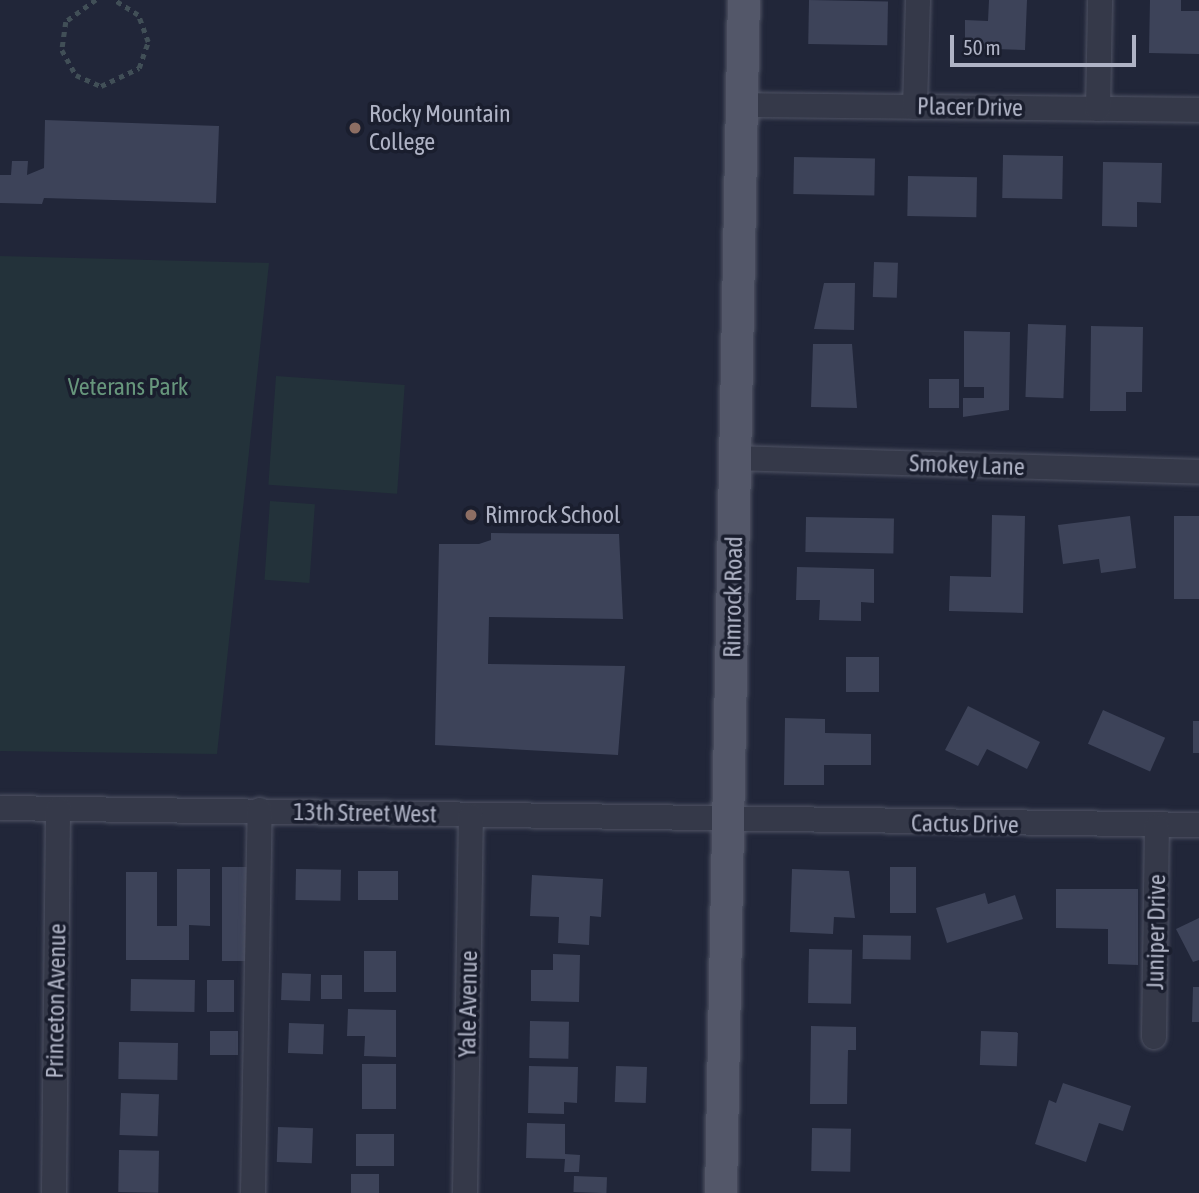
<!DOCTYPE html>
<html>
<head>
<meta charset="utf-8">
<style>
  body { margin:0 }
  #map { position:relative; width:1199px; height:1193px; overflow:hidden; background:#212639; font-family:"Asap Condensed",sans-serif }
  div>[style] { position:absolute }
  .green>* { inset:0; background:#23323a; transform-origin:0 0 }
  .building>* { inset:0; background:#3d4359; transform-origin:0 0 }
  .path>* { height:4.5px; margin-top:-2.25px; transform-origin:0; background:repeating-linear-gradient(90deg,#414f57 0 5px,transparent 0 10px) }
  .roads { filter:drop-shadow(0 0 2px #4f5364) drop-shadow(0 0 2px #4f5364) }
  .minor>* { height:24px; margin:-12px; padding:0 12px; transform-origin:12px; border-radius:12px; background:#353949 }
  .major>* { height:32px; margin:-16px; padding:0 16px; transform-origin:16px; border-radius:16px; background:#535769 }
  .dots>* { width:19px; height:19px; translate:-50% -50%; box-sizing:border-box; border:4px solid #1a1e2e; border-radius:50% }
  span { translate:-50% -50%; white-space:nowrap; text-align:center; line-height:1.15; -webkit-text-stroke:7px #1a1e2e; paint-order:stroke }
  .street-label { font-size:24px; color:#afb3c5 }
  .poi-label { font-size:24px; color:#afb3c5 }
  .left { translate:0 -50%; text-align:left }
  .park-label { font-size:24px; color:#67967c }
  .scale { position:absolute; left:950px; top:35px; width:186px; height:32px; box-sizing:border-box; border:4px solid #afb3c5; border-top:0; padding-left:9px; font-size:21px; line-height:24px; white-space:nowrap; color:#afb3c5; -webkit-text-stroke:5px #1a1e2e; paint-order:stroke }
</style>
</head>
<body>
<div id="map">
  <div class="green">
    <div style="clip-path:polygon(0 256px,269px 263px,217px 754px,0 751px)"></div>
    <div style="left:276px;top:376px;width:129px;height:109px;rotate:4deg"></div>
    <div style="left:270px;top:501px;width:45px;height:79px;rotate:4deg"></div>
  </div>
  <div class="building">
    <div style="left:809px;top:0;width:79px;height:44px;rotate:1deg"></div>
    <div style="clip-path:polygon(989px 0,1027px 0,1025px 50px,965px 48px,965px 20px,988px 21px)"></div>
    <div style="clip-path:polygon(1150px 0,1181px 0,1181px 11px,1199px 11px,1199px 54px,1149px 53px)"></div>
    <div style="clip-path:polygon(45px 120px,219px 126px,216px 203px,44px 198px,42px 204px,0 203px,0 175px,11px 175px,12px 161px,28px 161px,27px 175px,44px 168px)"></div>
    <div style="left:1003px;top:155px;width:60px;height:43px;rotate:1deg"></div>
    <div style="left:794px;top:157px;width:81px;height:37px;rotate:1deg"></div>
    <div style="clip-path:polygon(1103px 162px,1162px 163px,1161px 203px,1137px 202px,1137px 227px,1102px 226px)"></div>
    <div style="left:908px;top:176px;width:69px;height:40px;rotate:1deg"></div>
    <div style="left:874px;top:262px;width:24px;height:35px;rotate:2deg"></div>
    <div style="clip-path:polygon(824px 283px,855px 283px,854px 330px,814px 329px)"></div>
    <div style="left:1028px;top:324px;width:38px;height:73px;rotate:2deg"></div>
    <div style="clip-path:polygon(1091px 326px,1143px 327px,1142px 392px,1126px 392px,1126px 411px,1090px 411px)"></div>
    <div style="clip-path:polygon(964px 331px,1010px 332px,1009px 410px,963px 417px,963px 398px,984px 398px,984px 387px,964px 387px)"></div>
    <div style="clip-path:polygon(813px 344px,852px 344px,857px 408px,811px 407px)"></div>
    <div style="left:929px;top:379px;width:30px;height:29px"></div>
    <div style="clip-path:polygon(992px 515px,1025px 516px,1023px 613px,949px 611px,950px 576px,991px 577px)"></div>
    <div style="clip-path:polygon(1130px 516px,1136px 568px,1101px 573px,1099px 559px,1063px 564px,1058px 525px)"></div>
    <div style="left:1174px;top:516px;width:25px;height:83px"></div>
    <div style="left:806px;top:517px;width:88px;height:35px;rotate:1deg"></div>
    <div style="clip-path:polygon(491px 533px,619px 534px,623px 619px,489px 617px,488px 664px,625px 666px,618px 755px,435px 745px,439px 544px,479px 544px,491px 540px)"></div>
    <div style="clip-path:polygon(797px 567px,874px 569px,874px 603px,861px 602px,861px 621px,819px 620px,820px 600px,796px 600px)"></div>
    <div style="left:846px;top:657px;width:33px;height:35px"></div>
    <div style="clip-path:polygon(968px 706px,1040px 742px,1027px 769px,987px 749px,978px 766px,945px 750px)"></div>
    <div style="left:1103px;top:710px;width:68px;height:37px;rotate:24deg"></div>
    <div style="clip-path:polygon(785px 718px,825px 719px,825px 733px,871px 734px,871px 765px,824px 765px,824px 785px,784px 785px)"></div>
    <div style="left:1193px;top:721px;width:6px;height:32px"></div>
    <div style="left:222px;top:867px;width:29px;height:94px"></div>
    <div style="left:890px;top:867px;width:26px;height:46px"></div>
    <div style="clip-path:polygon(177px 869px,210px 869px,210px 926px,189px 925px,189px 960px,126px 960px,126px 872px,157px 872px,157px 926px,177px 926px)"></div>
    <div style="left:296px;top:869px;width:45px;height:31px;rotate:1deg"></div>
    <div style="clip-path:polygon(792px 869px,849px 871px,855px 918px,834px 917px,833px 934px,790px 932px)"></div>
    <div style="left:358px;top:871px;width:40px;height:29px"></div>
    <div style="clip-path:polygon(532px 875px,603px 879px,601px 917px,590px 916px,589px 945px,558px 943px,559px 917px,530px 916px)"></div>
    <div style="clip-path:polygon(1056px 889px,1138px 889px,1138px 965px,1108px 964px,1108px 929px,1056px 928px)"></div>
    <div style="clip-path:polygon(985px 893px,988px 904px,1015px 895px,1023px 919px,947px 943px,936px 908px)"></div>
    <div style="clip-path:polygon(1199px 918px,1199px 960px,1193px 962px,1176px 929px)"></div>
    <div style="left:863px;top:935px;width:48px;height:24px;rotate:1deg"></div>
    <div style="left:809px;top:949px;width:43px;height:54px;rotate:1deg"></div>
    <div style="left:364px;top:951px;width:32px;height:41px"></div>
    <div style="clip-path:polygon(553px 954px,580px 955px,579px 1002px,531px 1001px,531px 970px,553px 970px)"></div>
    <div style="left:282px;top:973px;width:29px;height:27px;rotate:2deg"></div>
    <div style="left:321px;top:975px;width:21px;height:24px"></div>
    <div style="left:131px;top:979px;width:64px;height:32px;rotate:1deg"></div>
    <div style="left:207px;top:980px;width:27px;height:32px"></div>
    <div style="clip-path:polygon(1193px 987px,1199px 987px,1199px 1022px,1192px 1022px)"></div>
    <div style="clip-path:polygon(348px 1009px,396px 1010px,396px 1057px,364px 1056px,365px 1036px,347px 1036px)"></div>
    <div style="left:530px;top:1021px;width:39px;height:37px;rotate:1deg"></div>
    <div style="left:289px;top:1023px;width:35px;height:30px;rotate:2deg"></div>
    <div style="clip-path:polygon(811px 1026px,856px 1027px,856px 1050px,848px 1050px,847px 1104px,810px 1104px)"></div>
    <div style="left:210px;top:1031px;width:28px;height:24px"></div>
    <div style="left:981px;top:1031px;width:37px;height:34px;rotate:2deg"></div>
    <div style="left:119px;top:1042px;width:59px;height:37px;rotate:1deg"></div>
    <div style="left:362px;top:1064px;width:34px;height:45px"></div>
    <div style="clip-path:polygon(529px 1066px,578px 1067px,577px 1103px,564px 1102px,564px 1114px,528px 1113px)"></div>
    <div style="left:616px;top:1066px;width:31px;height:36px;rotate:2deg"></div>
    <div style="clip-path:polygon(1063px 1083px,1131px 1106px,1123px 1131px,1099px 1123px,1086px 1162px,1035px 1144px,1049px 1100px,1056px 1103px)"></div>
    <div style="left:121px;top:1093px;width:38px;height:42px;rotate:2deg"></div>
    <div style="clip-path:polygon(527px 1123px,565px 1124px,565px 1154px,580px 1155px,579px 1172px,564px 1172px,565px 1159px,526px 1158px)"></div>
    <div style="left:278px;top:1127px;width:35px;height:35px;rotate:2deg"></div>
    <div style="left:812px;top:1128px;width:39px;height:43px;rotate:1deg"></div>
    <div style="left:356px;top:1134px;width:38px;height:32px"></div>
    <div style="left:119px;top:1150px;width:40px;height:42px;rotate:1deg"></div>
    <div style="left:351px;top:1174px;width:28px;height:19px"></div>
    <div style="left:574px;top:1176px;width:33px;height:16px;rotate:2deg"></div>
  </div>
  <div class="path">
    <div style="left:96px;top:0;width:37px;rotate:144deg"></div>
    <div style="left:66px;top:22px;width:28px;rotate:98deg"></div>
    <div style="left:62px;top:50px;width:29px;rotate:61deg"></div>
    <div style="left:76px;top:75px;width:27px;rotate:24deg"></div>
    <div style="left:101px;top:86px;width:42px;rotate:-25.3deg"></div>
    <div style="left:139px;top:68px;width:28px;rotate:-71deg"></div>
    <div style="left:148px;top:42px;width:29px;rotate:-110deg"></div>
    <div style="left:138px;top:15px;width:28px;rotate:-148deg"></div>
  </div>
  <div class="roads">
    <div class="minor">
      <div style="left:741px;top:105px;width:458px;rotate:0.6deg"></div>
      <div style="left:915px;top:107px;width:107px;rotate:-88.4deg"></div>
      <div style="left:1098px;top:109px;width:109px;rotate:-88.9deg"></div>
      <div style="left:735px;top:458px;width:464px;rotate:1.7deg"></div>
      <div style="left:0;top:808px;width:1199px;rotate:0.81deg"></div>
      <div style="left:1154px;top:1037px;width:210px;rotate:-89.2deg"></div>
      <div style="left:54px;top:1193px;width:384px;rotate:-89.4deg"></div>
      <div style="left:253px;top:1193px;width:383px;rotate:-89deg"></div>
      <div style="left:465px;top:1193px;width:377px;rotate:-89.1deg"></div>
    </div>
    <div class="major">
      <div style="left:721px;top:1193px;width:1193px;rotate:-88.9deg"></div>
    </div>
  </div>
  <div class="dots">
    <div style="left:355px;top:128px;background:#8d6e63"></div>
    <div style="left:471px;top:515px;background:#8d6e63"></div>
  </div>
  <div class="street-label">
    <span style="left:970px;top:107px;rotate:1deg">Placer Drive</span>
    <span style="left:967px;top:465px;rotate:2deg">Smokey Lane</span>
    <span style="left:733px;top:597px;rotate:-89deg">Rimrock Road</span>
    <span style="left:365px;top:813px;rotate:1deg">13th Street West</span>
    <span style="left:965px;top:824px;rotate:1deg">Cactus Drive</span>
    <span style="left:1156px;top:932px;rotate:-89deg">Juniper Drive</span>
    <span style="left:56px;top:1001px;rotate:-89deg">Princeton Avenue</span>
    <span style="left:468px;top:1004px;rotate:-89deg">Yale Avenue</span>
  </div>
  <div class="poi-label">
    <span class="left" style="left:369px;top:128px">Rocky Mountain<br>College</span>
    <span class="left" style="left:485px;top:515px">Rimrock School</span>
  </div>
  <div class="park-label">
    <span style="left:128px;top:387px">Veterans Park</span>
  </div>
  <div class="scale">50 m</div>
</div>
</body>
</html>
